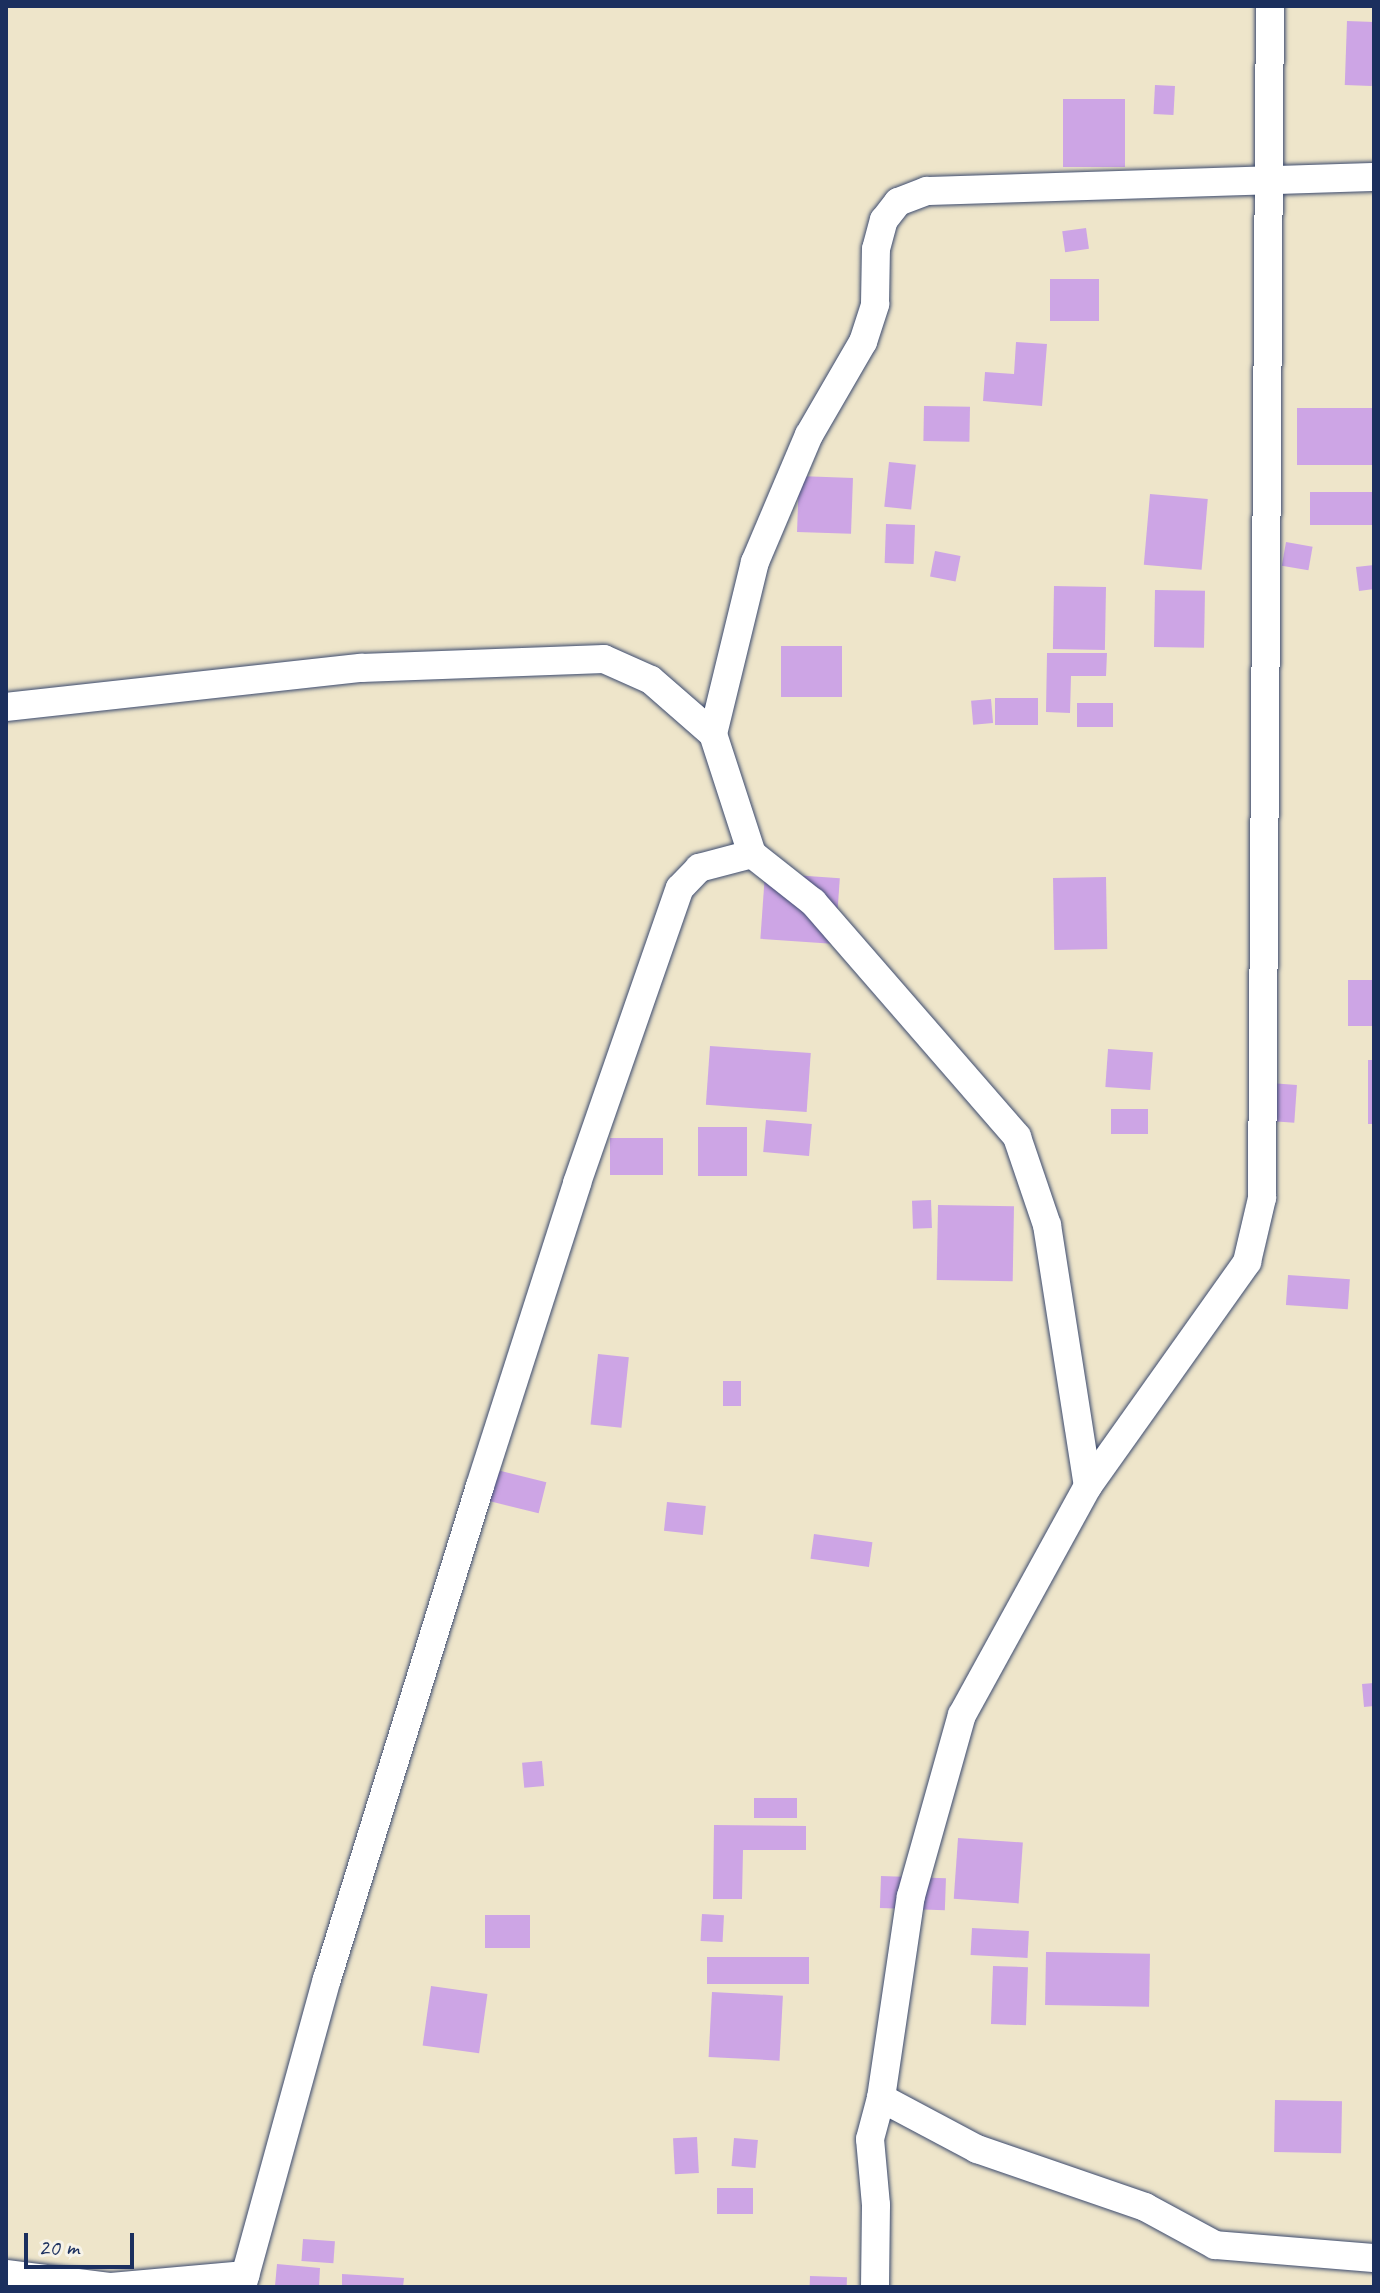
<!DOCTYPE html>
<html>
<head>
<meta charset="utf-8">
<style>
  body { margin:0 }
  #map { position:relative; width:1380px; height:2293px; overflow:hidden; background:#eee5ca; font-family:Caveat,sans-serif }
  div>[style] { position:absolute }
  .building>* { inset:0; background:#cda5e5; transform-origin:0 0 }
  .roads { filter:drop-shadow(0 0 2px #3b4a6e) drop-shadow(0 0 2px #3b4a6e) }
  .minor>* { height:28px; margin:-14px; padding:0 14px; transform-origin:14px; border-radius:14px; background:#fff }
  span { translate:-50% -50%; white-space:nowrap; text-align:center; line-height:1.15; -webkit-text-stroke:7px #f7f3e8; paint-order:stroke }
  .frame { position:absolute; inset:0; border:8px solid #1b2f5e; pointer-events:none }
  .scale { position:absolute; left:24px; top:2233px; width:110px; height:36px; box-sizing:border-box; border:4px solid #1b2f5e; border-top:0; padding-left:10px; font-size:24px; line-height:28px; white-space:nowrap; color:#1b2f5e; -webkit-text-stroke:6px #f7f3e8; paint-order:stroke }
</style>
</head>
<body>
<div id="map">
  <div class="building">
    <div style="left:1347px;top:21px;width:27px;height:64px;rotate:2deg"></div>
    <div style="left:1155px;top:85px;width:20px;height:29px;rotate:3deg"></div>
    <div style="left:1063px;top:99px;width:62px;height:68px"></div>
    <div style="left:1086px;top:228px;width:21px;height:24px;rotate:82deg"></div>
    <div style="left:1050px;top:279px;width:49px;height:42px"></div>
    <div style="clip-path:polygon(1016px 342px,1047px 344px,1042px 406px,983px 401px,985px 372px,1014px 374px)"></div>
    <div style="left:924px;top:406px;width:46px;height:35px;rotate:1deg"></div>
    <div style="left:1297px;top:408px;width:77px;height:57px"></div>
    <div style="left:889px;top:462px;width:27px;height:45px;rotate:6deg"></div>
    <div style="left:799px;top:476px;width:54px;height:56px;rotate:2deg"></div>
    <div style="left:1374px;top:492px;width:33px;height:64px;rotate:90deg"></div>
    <div style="left:1150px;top:494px;width:58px;height:71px;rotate:5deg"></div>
    <div style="left:886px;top:524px;width:29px;height:39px;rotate:2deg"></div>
    <div style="left:1286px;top:542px;width:27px;height:24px;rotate:10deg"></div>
    <div style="left:935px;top:551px;width:26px;height:26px;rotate:11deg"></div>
    <div style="clip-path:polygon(1374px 565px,1374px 589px,1359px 591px,1356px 567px)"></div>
    <div style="left:1054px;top:586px;width:52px;height:63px;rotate:1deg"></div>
    <div style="left:1155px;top:590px;width:50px;height:57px;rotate:1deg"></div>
    <div style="left:842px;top:646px;width:51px;height:61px;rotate:90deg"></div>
    <div style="clip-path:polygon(1047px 653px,1107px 653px,1106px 676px,1071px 676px,1070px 713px,1046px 712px)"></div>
    <div style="left:1038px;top:698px;width:27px;height:43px;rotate:90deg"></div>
    <div style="left:991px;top:699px;width:24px;height:20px;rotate:85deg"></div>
    <div style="left:1077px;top:703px;width:36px;height:24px"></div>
    <div style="left:765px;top:873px;width:75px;height:66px;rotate:4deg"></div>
    <div style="left:1106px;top:877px;width:72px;height:53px;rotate:89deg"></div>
    <div style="left:1348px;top:980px;width:26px;height:46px"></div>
    <div style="left:710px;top:1046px;width:101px;height:59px;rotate:4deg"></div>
    <div style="left:1108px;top:1049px;width:45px;height:38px;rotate:4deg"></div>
    <div style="left:1368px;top:1060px;width:6px;height:64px"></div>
    <div style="left:1270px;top:1083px;width:27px;height:38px;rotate:4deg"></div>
    <div style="left:1148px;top:1109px;width:25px;height:37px;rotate:90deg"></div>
    <div style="left:766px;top:1120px;width:46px;height:32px;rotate:5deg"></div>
    <div style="left:698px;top:1127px;width:49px;height:49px"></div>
    <div style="left:610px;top:1138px;width:53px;height:37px"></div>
    <div style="left:931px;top:1200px;width:28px;height:19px;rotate:88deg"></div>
    <div style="left:938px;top:1205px;width:76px;height:75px;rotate:1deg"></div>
    <div style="left:1288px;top:1275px;width:62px;height:30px;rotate:4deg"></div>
    <div style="left:598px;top:1354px;width:31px;height:71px;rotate:6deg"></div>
    <div style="left:723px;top:1381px;width:18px;height:25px"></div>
    <div style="left:493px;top:1469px;width:55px;height:32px;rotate:14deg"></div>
    <div style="left:667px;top:1502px;width:39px;height:29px;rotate:6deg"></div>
    <div style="left:814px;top:1534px;width:59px;height:25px;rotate:8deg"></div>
    <div style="clip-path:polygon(1374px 1683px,1374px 1706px,1364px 1707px,1362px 1684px)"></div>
    <div style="left:542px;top:1761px;width:25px;height:20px;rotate:85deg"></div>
    <div style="left:754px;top:1798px;width:43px;height:20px"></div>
    <div style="clip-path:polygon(714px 1825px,806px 1826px,806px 1850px,743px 1850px,742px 1899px,713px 1899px)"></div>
    <div style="left:958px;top:1838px;width:65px;height:61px;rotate:4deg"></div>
    <div style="left:881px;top:1876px;width:65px;height:32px;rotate:2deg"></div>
    <div style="left:702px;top:1914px;width:22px;height:27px;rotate:3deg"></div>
    <div style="left:485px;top:1915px;width:45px;height:33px"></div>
    <div style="left:972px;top:1928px;width:57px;height:27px;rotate:3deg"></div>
    <div style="left:1046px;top:1952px;width:104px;height:53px;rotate:1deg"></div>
    <div style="left:809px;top:1957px;width:27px;height:102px;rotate:90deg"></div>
    <div style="left:993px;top:1966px;width:35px;height:58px;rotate:2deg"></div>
    <div style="left:431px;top:1986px;width:57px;height:60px;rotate:8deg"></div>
    <div style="left:712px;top:1992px;width:71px;height:65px;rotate:3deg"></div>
    <div style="left:1275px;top:2100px;width:67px;height:52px;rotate:1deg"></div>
    <div style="left:697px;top:2137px;width:36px;height:24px;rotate:87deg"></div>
    <div style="left:734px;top:2138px;width:24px;height:28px;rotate:5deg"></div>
    <div style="left:717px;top:2188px;width:36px;height:26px"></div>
    <div style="left:303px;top:2239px;width:32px;height:22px;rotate:4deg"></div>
    <div style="clip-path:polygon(277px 2264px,320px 2268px,319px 2287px,275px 2286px)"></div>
    <div style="clip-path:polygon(342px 2274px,404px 2278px,403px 2287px,342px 2287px)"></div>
    <div style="left:810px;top:2276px;width:37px;height:11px;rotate:2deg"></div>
  </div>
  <div class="roads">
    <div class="minor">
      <div style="left:6px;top:707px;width:357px;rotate:-6.3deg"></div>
      <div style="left:361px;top:668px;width:243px;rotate:-2.1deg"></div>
      <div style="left:604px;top:659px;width:51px;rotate:24.1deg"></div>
      <div style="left:651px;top:680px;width:82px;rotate:41.1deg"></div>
      <div style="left:713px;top:734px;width:126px;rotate:72deg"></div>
      <div style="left:752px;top:854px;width:78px;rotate:38.2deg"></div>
      <div style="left:813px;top:902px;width:311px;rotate:49deg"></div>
      <div style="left:1017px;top:1137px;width:93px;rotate:71.2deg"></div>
      <div style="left:1047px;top:1225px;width:264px;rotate:81.1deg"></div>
      <div style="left:713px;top:734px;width:177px;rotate:-76.3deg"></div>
      <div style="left:755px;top:562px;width:138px;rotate:-67deg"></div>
      <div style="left:809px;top:435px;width:108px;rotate:-59.9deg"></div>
      <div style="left:863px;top:342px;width:40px;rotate:-72deg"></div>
      <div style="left:875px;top:304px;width:55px;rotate:-89deg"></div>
      <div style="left:876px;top:249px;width:30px;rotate:-75deg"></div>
      <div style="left:884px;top:220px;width:23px;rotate:-52deg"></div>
      <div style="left:898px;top:202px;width:31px;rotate:-21deg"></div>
      <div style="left:927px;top:191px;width:447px;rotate:-1.8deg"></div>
      <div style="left:881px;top:2098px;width:109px;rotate:28deg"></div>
      <div style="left:977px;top:2149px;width:178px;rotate:19deg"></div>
      <div style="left:1145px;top:2207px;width:80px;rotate:28.5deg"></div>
      <div style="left:1215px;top:2245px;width:160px;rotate:4.7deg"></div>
      <div style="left:6px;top:2274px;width:106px;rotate:7.1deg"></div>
      <div style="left:111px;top:2287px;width:135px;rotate:-5.1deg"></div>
      <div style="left:242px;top:2287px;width:320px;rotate:-74.6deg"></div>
      <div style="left:327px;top:1979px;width:516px;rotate:-72.76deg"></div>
      <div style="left:480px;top:1486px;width:318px;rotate:-72.2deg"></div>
      <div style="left:577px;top:1183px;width:312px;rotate:-70.8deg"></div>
      <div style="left:680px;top:888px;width:28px;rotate:-46deg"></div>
      <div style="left:699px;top:868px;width:55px;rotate:-14.8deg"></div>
      <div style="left:875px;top:2287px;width:82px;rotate:-89.3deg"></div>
      <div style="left:876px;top:2205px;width:66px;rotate:-95.2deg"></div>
      <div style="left:870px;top:2139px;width:42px;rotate:-75deg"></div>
      <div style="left:881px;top:2098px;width:204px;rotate:-81.6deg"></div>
      <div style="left:911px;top:1896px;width:188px;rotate:-74.3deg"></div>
      <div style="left:962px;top:1715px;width:261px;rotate:-61.2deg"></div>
      <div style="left:1088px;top:1486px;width:275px;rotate:-54.6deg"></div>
      <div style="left:1247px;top:1262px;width:66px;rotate:-76.8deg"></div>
      <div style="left:1262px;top:1198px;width:1192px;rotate:-89.62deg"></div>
    </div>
  </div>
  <div class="frame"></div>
  <div class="scale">20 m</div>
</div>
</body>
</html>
